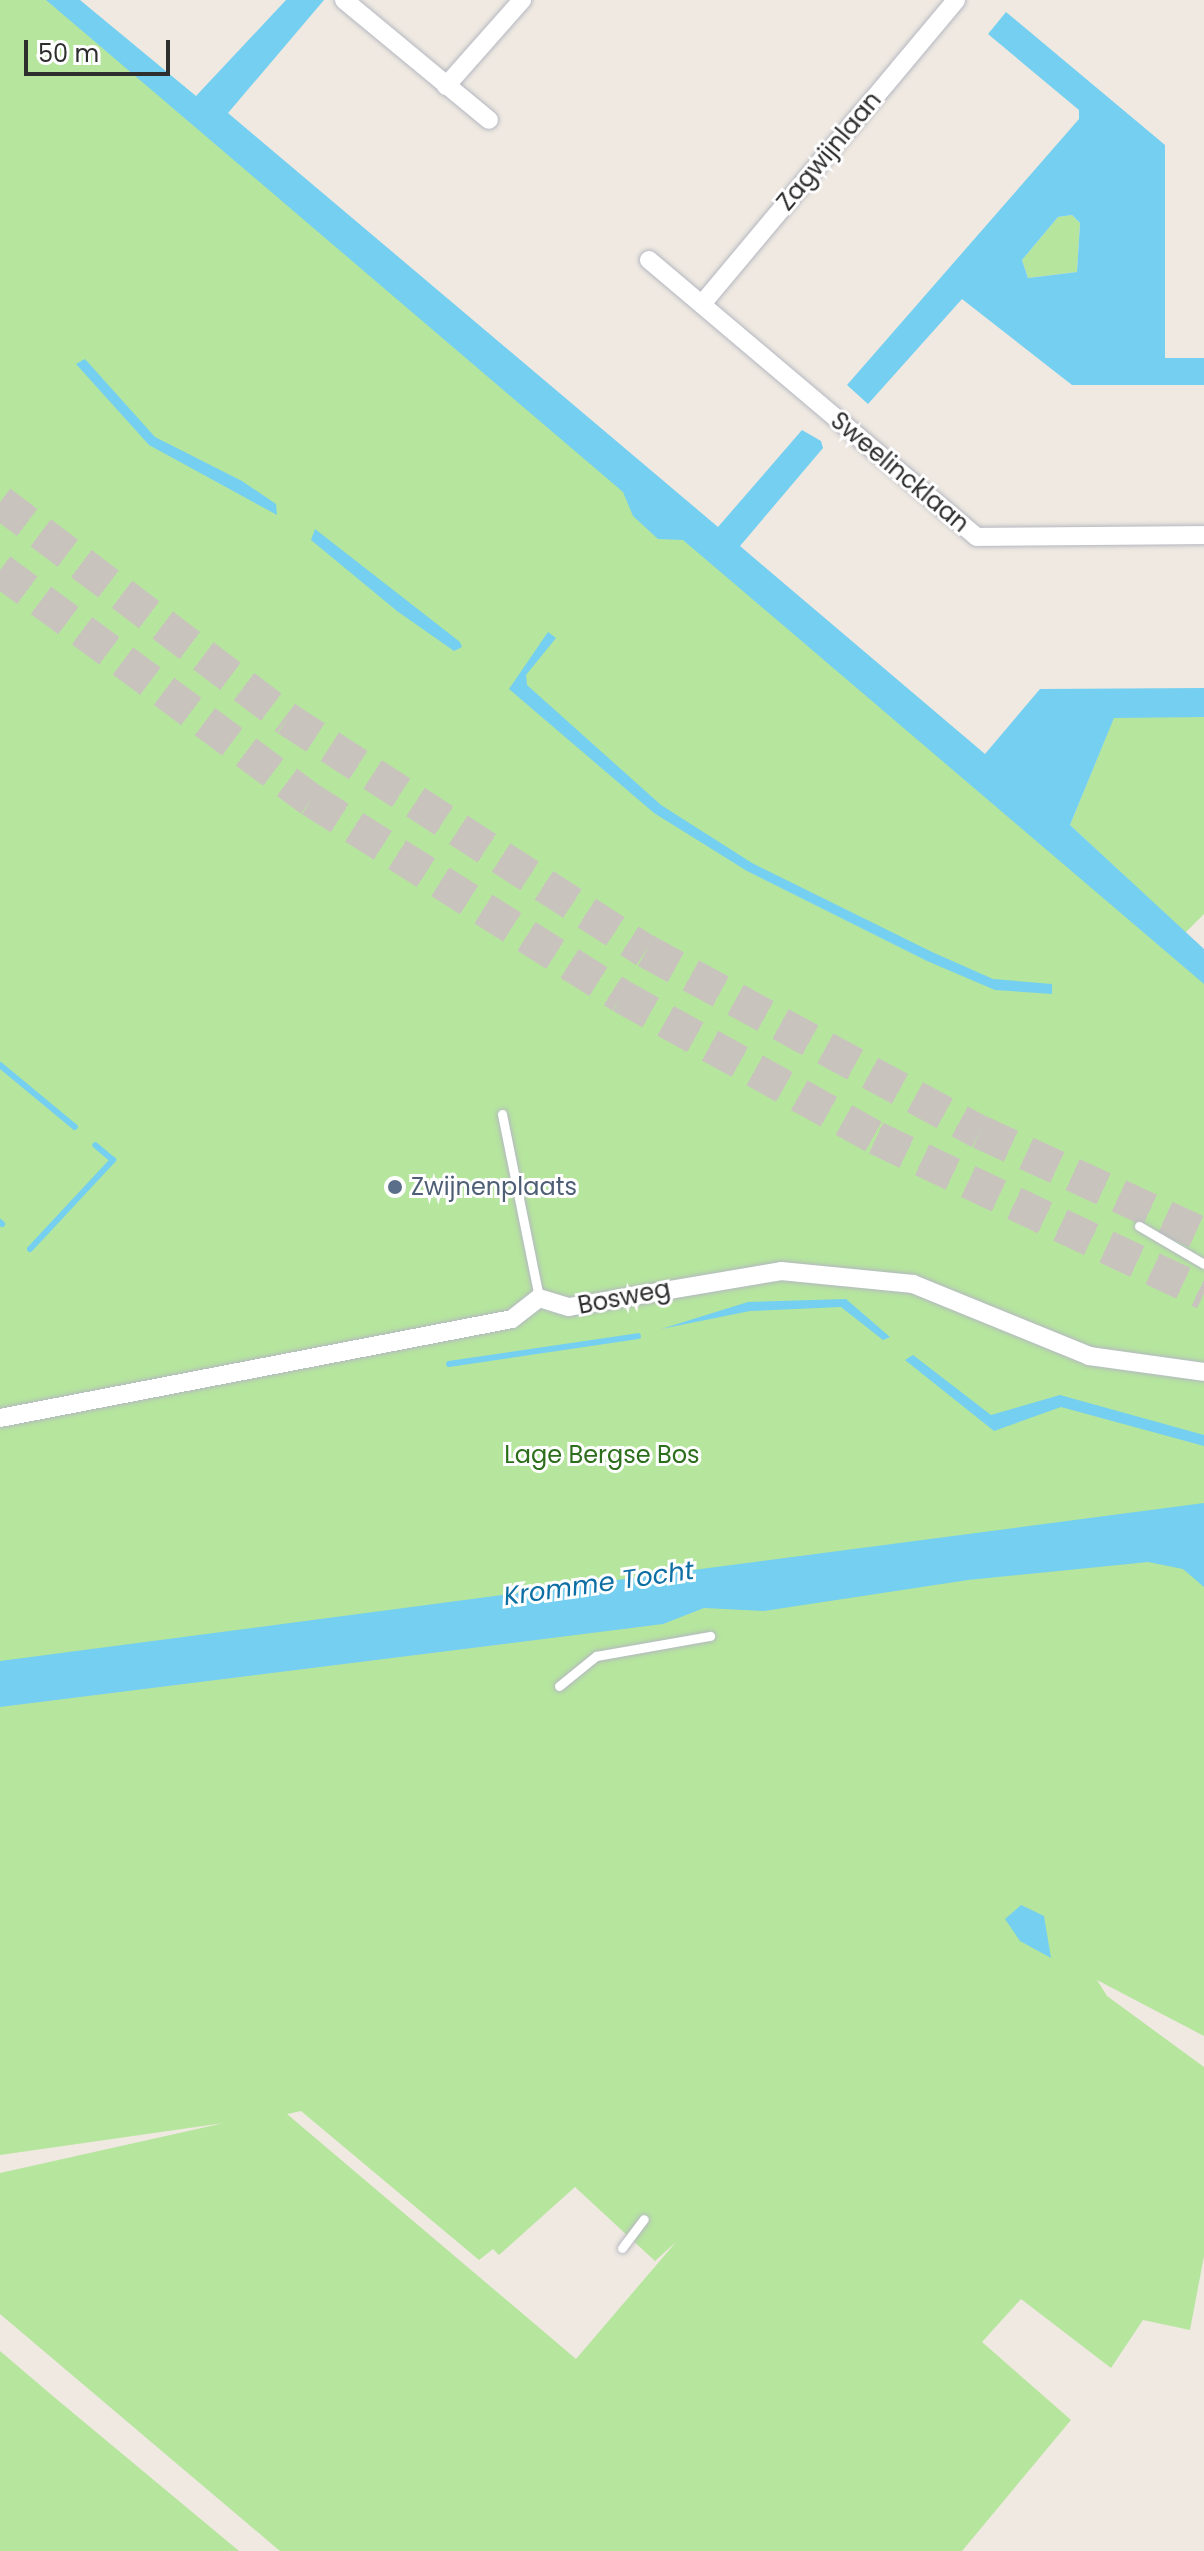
<!DOCTYPE html>
<html>
<head>
<meta charset="utf-8">
<style>
  body { margin:0 }
  #map { position:relative; width:1204px; height:2551px; overflow:hidden; background:#efe9e1; font-family:Poppins,sans-serif }
  div>[style] { position:absolute }
  .green>* { inset:0; background:#b6e59e }
  .water>* { inset:0; background:#75cff0 }
  .stream>* { height:6px; margin:-3px; padding:0 3px; transform-origin:3px; border-radius:3px; background:#75cff0 }
  .highway-tunnel>* { height:34px; margin-top:-17px; transform-origin:0; background:repeating-linear-gradient(90deg,#c8c4bd 0 34px,transparent 0 51px) }
  .roads { filter:drop-shadow(0 0 2px #b4b7c1) drop-shadow(0 0 2px #b4b7c1) }
  .lane>* { height:9px; margin:-4.5px; padding:0 4.5px; transform-origin:4.5px; border-radius:4.5px; background:#fff }
  .street>* { height:18px; margin:-9px; padding:0 9px; transform-origin:9px; border-radius:9px; background:#fff }
  .dots>* { width:22px; height:22px; translate:-50% -50%; box-sizing:border-box; border:4px solid #fff; border-radius:50% }
  span { translate:-50% -50%; white-space:nowrap; text-align:center; line-height:1.15; -webkit-text-stroke:6px #fff; paint-order:stroke }
  .street-label { font-size:24px; color:#2e2e2e }
  .service-label { font-size:24px; color:#4e5e75 }
  .left { translate:0 -50%; text-align:left }
  .park-label { font-size:24px; color:#2c6e1b }
  .water-label { font-size:26px; color:#0d6fa3; font-style:italic }
  .scale { position:absolute; left:24px; top:40px; width:146px; height:36px; box-sizing:border-box; border:4px solid #2e2e2e; border-top:0; padding-left:10px; font-size:24px; line-height:28px; white-space:nowrap; color:#2e2e2e; -webkit-text-stroke:6px #fff; paint-order:stroke }
</style>
</head>
<body>
<div id="map">
  <div class="green">
    <div style="clip-path:polygon(evenodd,0 0,57px 0,1204px 973px,1204px 2036px,1097px 1980px,1107px 1996px,1204px 2067px,1204px 2256px,1190px 2330px,1143px 2320px,1111px 2368px,1021px 2299px,982px 2342px,1071px 2420px,962px 2551px,280px 2551px,0 2314px,0 2173px,224px 2123px,0 2155px,0 0,301px 2111px,479px 2260px,493px 2249px,499px 2255px,575px 2187px,655px 2261px,676px 2242px,576px 2359px,287px 2114px,301px 2111px)"></div>
    <div style="clip-path:polygon(1072px 215px,1080px 223px,1077px 272px,1028px 278px,1022px 260px,1058px 217px)"></div>
    <div style="clip-path:polygon(1114px 717px,1204px 717px,1204px 914px,1185px 933px,1070px 825px)"></div>
    <div style="clip-path:polygon(0 2351px,54px 2397px,239px 2551px,0 2551px)"></div>
  </div>
  <div class="water">
    <div style="clip-path:polygon(46px 0,80px 0,196px 96px,286px 0,324px 0,228px 113px,718px 527px,802px 430px,821px 441px,823px 448px,740px 546px,985px 754px,1040px 689px,1204px 688px,1204px 717px,1114px 718px,1070px 825px,1204px 949px,1204px 984px,683px 540px,658px 539px,633px 516px,623px 492px)"></div>
    <div style="clip-path:polygon(evenodd,1006px 12px,1165px 145px,1165px 358px,1204px 358px,1204px 385px,1072px 385px,962px 299px,868px 404px,847px 385px,1079px 119px,1079px 110px,988px 34px,1006px 12px,1072px 215px,1080px 223px,1077px 272px,1028px 278px,1022px 260px,1058px 217px,1072px 215px)"></div>
    <div style="clip-path:polygon(85px 359px,155px 437px,242px 481px,276px 504px,277px 515px,149px 445px,76px 364px)"></div>
    <div style="clip-path:polygon(315px 529px,460px 642px,462px 647px,454px 651px,397px 611px,311px 540px)"></div>
    <div style="clip-path:polygon(548px 632px,556px 638px,526px 675px,527px 685px,661px 805px,752px 863px,932px 952px,993px 979px,1052px 984px,1052px 994px,995px 990px,927px 961px,747px 871px,654px 813px,509px 689px)"></div>
    <div style="clip-path:polygon(846px 1299px,890px 1337px,883px 1340px,841px 1307px,750px 1311px,661px 1329px,748px 1302px)"></div>
    <div style="clip-path:polygon(913px 1355px,991px 1415px,1060px 1395px,1204px 1435px,1204px 1446px,1061px 1407px,994px 1431px,905px 1360px)"></div>
    <div style="clip-path:polygon(1204px 1503px,1204px 1587px,1183px 1569px,1148px 1562px,968px 1580px,764px 1611px,704px 1608px,663px 1624px,0 1707px,0 1661px)"></div>
    <div style="clip-path:polygon(1021px 1905px,1044px 1916px,1051px 1958px,1020px 1941px,1005px 1919px)"></div>
  </div>
  <div class="stream">
    <div style="left:0;top:1065px;width:97px;rotate:39.6deg"></div>
    <div style="left:0;top:1222px;width:3px;rotate:45deg"></div>
    <div style="left:30px;top:1249px;width:122px;rotate:-47deg"></div>
    <div style="left:113px;top:1160px;width:23px;rotate:-140deg"></div>
    <div style="left:449px;top:1364px;width:191px;rotate:-8.4deg"></div>
  </div>
  <div class="highway-tunnel">
    <div style="left:0;top:502px;width:360px;rotate:37.1deg"></div>
    <div style="left:287px;top:719px;width:427px;rotate:32.9deg"></div>
    <div style="left:646px;top:951px;width:380px;rotate:28.5deg"></div>
    <div style="left:980px;top:1132px;width:247px;rotate:24.7deg"></div>
    <div style="left:0;top:570px;width:387px;rotate:36.5deg"></div>
    <div style="left:311px;top:800px;width:367px;rotate:32.3deg"></div>
    <div style="left:621px;top:996px;width:292px;rotate:29.1deg"></div>
    <div style="left:876px;top:1138px;width:363px;rotate:25.3deg"></div>
  </div>
  <div class="roads">
    <div class="lane">
      <div style="left:502px;top:1114px;width:188px;rotate:78.6deg"></div>
      <div style="left:1139px;top:1226px;width:75px;rotate:30.3deg"></div>
      <div style="left:559px;top:1686px;width:48px;rotate:-39deg"></div>
      <div style="left:596px;top:1656px;width:116px;rotate:-10deg"></div>
      <div style="left:622px;top:2248px;width:36px;rotate:-53deg"></div>
    </div>
    <div class="street">
      <div style="left:344px;top:0;width:188px;rotate:39.6deg"></div>
      <div style="left:446px;top:86px;width:115px;rotate:-48.5deg"></div>
      <div style="left:649px;top:260px;width:429px;rotate:40.2deg"></div>
      <div style="left:977px;top:537px;width:227px;rotate:-0.5deg"></div>
      <div style="left:702px;top:304px;width:396px;rotate:-50.1deg"></div>
      <div style="left:0;top:1418px;width:521px;rotate:-10.94deg"></div>
      <div style="left:512px;top:1319px;width:34px;rotate:-38deg"></div>
      <div style="left:539px;top:1298px;width:31px;rotate:17deg"></div>
      <div style="left:569px;top:1307px;width:215px;rotate:-9.6deg"></div>
      <div style="left:781px;top:1271px;width:133px;rotate:5.6deg"></div>
      <div style="left:913px;top:1284px;width:190px;rotate:22.2deg"></div>
      <div style="left:1089px;top:1356px;width:116px;rotate:7.9deg"></div>
    </div>
  </div>
  <div class="dots">
    <div style="left:395px;top:1187px;background:#5c6f8a"></div>
  </div>
  <div class="street-label">
    <span style="left:829px;top:151px;rotate:-50deg">Zagwijnlaan</span>
    <span style="left:900px;top:472px;rotate:40deg">Sweelincklaan</span>
    <span style="left:624px;top:1297px;rotate:-11deg">Bosweg</span>
  </div>
  <div class="service-label">
    <span class="left" style="left:411px;top:1187px">Zwijnenplaats</span>
  </div>
  <div class="park-label">
    <span style="left:602px;top:1455px">Lage Bergse Bos</span>
  </div>
  <div class="water-label">
    <span style="left:599px;top:1584px;rotate:-8deg">Kromme Tocht</span>
  </div>
  <div class="scale">50 m</div>
</div>
</body>
</html>
